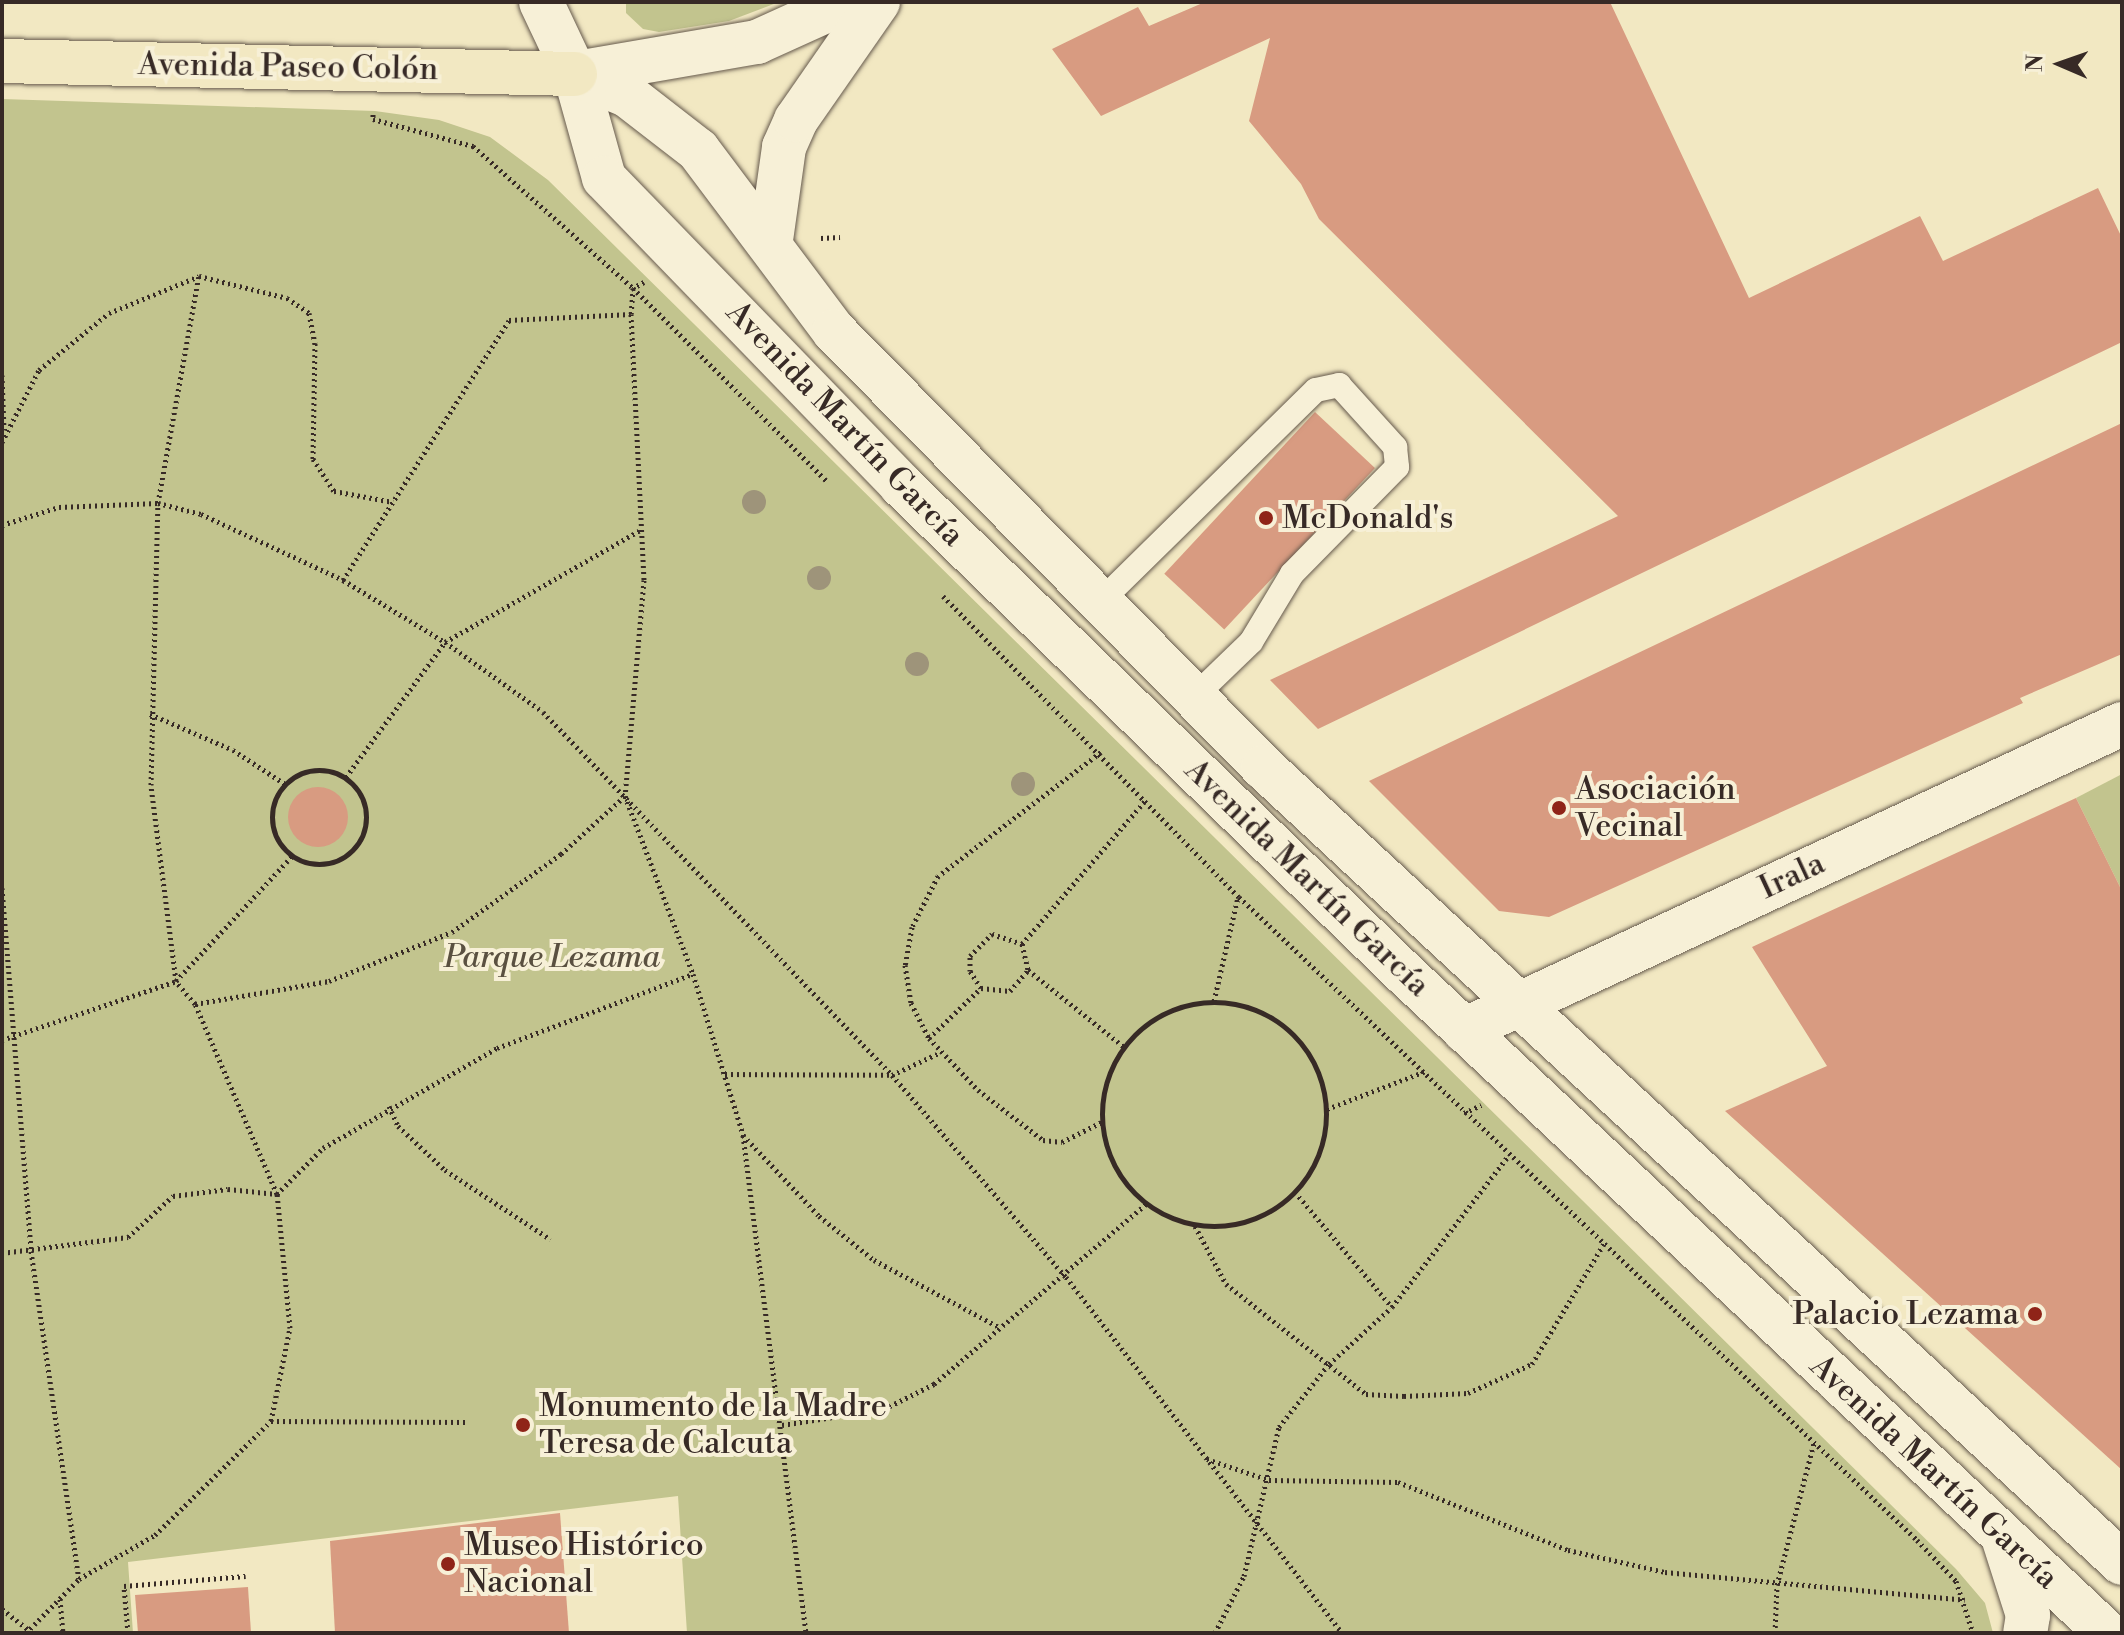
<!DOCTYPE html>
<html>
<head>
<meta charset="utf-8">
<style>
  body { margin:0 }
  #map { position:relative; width:2124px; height:1635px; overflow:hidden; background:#f2e8c2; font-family:"Libre Bodoni",serif }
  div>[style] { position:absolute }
  .green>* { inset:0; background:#c2c48e }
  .building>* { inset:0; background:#d89b81; transform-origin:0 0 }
  .round { border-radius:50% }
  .path>* { height:5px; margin-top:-2.5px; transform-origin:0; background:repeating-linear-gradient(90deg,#372a26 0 2px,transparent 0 6px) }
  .path>.ring { margin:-2.5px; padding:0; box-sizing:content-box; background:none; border:5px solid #372a26; border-radius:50% }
  .roads { filter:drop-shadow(0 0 2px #665a4d) drop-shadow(0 0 2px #665a4d) }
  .lane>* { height:24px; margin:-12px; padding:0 12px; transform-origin:12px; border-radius:12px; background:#f7f0d7 }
  .street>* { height:44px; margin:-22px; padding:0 22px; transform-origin:22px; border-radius:22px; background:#f7f0d7 }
  .secondary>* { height:44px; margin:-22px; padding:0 22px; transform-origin:22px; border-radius:22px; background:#f7f0d7 }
  .primary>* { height:44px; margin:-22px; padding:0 22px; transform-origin:22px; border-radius:22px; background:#f2e8c2 }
  .trees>* { width:24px; height:24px; margin:-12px; border-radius:50%; background:#9e947a }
  .dots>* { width:22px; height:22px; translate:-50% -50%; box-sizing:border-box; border:4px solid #f7f0d7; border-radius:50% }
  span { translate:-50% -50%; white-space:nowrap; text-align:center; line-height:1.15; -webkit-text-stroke:8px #f7f0d7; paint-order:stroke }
  .street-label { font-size:32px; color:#372a26 }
  .poi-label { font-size:32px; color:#372a26 }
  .left { translate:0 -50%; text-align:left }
  .right { translate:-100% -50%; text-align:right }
  .park-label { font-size:32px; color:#5a5040; font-style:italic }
  .frame { position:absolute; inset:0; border:4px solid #372a26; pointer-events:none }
  .north { position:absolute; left:2020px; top:24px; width:80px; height:80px; -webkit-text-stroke:6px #f7f0d7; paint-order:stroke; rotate:272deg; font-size:22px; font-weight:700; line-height:32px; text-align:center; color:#372a26 }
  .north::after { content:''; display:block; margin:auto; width:28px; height:36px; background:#372a26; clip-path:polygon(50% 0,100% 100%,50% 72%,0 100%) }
</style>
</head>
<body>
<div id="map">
  <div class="green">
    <div style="clip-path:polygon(626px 2px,779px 2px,729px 21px,659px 32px,643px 29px,626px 13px)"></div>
    <div style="clip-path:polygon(2px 99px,375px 111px,439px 120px,490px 137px,548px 180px,1956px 1569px,1985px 1603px,1993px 1633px,687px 1633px,678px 1496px,128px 1562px,133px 1633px,2px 1633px)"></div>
    <div style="clip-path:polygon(2122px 774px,2122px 891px,2076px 798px)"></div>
  </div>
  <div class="building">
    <div style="clip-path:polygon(1205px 2px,1610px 2px,1749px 298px,1920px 216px,1943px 261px,2098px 188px,2122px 238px,2122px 342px,1318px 729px,1270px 680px,1618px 516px,1319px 219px,1301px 184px,1249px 121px,1270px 38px,1101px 116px,1052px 49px,1138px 7px,1149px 26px)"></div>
    <div style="left:1315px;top:412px;width:82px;height:221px;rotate:43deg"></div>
    <div style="clip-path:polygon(2122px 423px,2122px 654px,2020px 698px,2023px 703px,1549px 917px,1499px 911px,1369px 781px)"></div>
    <div class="round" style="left:288px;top:787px;width:60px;height:60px"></div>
    <div style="clip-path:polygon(2076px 798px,2122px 891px,2122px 1470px,1725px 1111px,1827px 1066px,1752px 947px)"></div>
    <div style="clip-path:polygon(560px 1513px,569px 1633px,335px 1633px,330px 1541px)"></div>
    <div style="clip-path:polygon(248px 1587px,251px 1633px,138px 1633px,135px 1595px)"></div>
  </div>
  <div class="path">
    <div style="left:373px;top:114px;width:5px;rotate:90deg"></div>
    <div style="left:373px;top:119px;width:104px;rotate:15.1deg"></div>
    <div style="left:473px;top:146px;width:214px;rotate:41.6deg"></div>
    <div style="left:633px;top:288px;width:275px;rotate:44.9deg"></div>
    <div style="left:821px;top:238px;width:19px;rotate:-3deg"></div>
    <div style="left:644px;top:282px;width:13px;rotate:151deg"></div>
    <div style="left:633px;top:288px;width:26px;rotate:94deg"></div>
    <div style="left:631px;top:314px;width:266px;rotate:87.2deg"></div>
    <div style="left:644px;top:580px;width:217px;rotate:95deg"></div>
    <div style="left:625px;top:796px;width:191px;rotate:69.1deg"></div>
    <div style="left:693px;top:974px;width:169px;rotate:72.7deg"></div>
    <div style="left:743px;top:1135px;width:502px;rotate:82.79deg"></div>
    <div style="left:2px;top:375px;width:55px;rotate:87.9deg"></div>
    <div style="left:2px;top:442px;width:81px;rotate:-62.8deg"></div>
    <div style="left:39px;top:370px;width:90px;rotate:-39.2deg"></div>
    <div style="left:109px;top:313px;width:97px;rotate:-22.3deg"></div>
    <div style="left:199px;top:276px;width:91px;rotate:14deg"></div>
    <div style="left:287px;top:298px;width:27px;rotate:34deg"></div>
    <div style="left:309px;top:313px;width:31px;rotate:79deg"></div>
    <div style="left:315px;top:343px;width:116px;rotate:91deg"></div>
    <div style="left:313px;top:459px;width:38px;rotate:57deg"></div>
    <div style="left:334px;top:491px;width:60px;rotate:10.6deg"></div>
    <div style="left:2px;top:525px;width:60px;rotate:-17.5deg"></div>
    <div style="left:59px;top:507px;width:99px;rotate:-2.3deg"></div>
    <div style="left:158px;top:503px;width:44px;rotate:14.3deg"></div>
    <div style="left:201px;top:514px;width:157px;rotate:24.9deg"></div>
    <div style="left:343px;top:580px;width:119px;rotate:31.3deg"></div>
    <div style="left:445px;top:642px;width:120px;rotate:35.5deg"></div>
    <div style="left:543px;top:712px;width:504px;rotate:46.13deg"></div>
    <div style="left:892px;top:1075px;width:267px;rotate:49.3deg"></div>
    <div style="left:1066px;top:1277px;width:450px;rotate:52.2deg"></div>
    <div style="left:343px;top:580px;width:308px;rotate:-57.4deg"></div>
    <div style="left:509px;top:320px;width:122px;rotate:-2.8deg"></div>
    <div style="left:943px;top:596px;width:422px;rotate:45.5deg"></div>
    <div style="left:1239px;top:897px;width:934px;rotate:43.48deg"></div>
    <div style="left:1917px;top:1540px;width:57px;rotate:46.4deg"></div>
    <div style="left:1956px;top:1581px;width:55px;rotate:71.9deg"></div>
    <div style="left:150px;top:714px;width:90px;rotate:23.4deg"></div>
    <div style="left:233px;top:750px;width:62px;rotate:33.2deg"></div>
    <div style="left:1101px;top:752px;width:205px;rotate:142.7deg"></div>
    <div style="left:938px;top:876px;width:57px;rotate:117deg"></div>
    <div style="left:912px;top:927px;width:39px;rotate:100deg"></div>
    <div style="left:905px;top:965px;width:38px;rotate:81deg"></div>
    <div style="left:911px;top:1003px;width:39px;rotate:63deg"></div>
    <div style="left:929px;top:1038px;width:71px;rotate:46.7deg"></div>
    <div style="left:978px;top:1090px;width:82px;rotate:37.6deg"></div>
    <div style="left:1043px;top:1140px;width:19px;rotate:6deg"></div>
    <div style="left:1062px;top:1142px;width:45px;rotate:-26.6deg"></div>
    <div class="ring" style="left:272px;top:770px;width:89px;height:89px"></div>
    <div style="left:346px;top:777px;width:167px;rotate:-53.7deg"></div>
    <div style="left:445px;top:642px;width:224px;rotate:-29.8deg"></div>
    <div style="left:2px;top:888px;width:364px;rotate:85.4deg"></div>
    <div style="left:31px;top:1251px;width:331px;rotate:81.7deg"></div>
    <div style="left:1022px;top:944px;width:190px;rotate:-49.3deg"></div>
    <div style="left:981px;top:988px;width:20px;rotate:-123deg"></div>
    <div style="left:970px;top:971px;width:15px;rotate:-90deg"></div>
    <div style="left:970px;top:956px;width:31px;rotate:-45deg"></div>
    <div style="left:992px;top:934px;width:32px;rotate:18deg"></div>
    <div style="left:1022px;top:944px;width:27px;rotate:77deg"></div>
    <div style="left:1214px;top:1001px;width:107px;rotate:-77deg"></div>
    <div class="ring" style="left:1102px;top:1002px;width:219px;height:219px"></div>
    <div style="left:195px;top:1004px;width:136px;rotate:-9.7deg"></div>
    <div style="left:329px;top:981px;width:132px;rotate:-21.7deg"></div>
    <div style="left:452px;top:932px;width:134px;rotate:-35.6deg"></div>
    <div style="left:561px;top:854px;width:86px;rotate:-42.2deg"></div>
    <div style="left:929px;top:1038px;width:72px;rotate:-43.9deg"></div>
    <div style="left:981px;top:988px;width:29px;rotate:6deg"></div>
    <div style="left:1010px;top:991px;width:28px;rotate:-49deg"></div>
    <div style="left:1028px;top:970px;width:123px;rotate:38.7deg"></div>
    <div style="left:2px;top:1040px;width:184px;rotate:-18.7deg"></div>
    <div style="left:176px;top:981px;width:171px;rotate:-47.1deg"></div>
    <div style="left:725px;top:1074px;width:167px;rotate:0.3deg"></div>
    <div style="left:892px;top:1075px;width:52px;rotate:-25.1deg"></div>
    <div style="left:389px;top:1106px;width:22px;rotate:66deg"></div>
    <div style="left:398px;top:1126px;width:64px;rotate:43.1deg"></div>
    <div style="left:445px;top:1170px;width:126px;rotate:33.3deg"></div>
    <div style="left:1327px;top:1109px;width:106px;rotate:-21deg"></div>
    <div style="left:1464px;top:1113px;width:19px;rotate:-25deg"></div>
    <div style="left:743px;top:1135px;width:111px;rotate:46.8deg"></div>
    <div style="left:819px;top:1216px;width:70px;rotate:38.7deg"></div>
    <div style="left:874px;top:1260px;width:142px;rotate:28.2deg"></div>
    <div style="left:1295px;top:1192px;width:150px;rotate:49.9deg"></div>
    <div style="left:1195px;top:1226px;width:66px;rotate:61.9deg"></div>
    <div style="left:1226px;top:1284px;width:178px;rotate:38.2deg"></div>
    <div style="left:1366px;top:1394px;width:38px;rotate:3deg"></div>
    <div style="left:1404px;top:1396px;width:64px;rotate:-2.7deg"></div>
    <div style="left:1468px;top:1393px;width:70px;rotate:-24.4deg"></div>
    <div style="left:1532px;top:1364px;width:142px;rotate:-59.1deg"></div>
    <div style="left:2px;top:1253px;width:127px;rotate:-7.2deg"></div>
    <div style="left:128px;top:1237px;width:61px;rotate:-42.3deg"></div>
    <div style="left:173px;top:1196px;width:55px;rotate:-7.3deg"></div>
    <div style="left:228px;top:1189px;width:49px;rotate:5.8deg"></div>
    <div style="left:277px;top:1194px;width:65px;rotate:-45deg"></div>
    <div style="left:323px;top:1148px;width:201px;rotate:-29.9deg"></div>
    <div style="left:497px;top:1048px;width:210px;rotate:-20.7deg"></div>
    <div style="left:271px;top:1421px;width:194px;rotate:0.3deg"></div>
    <div style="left:782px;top:1425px;width:103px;rotate:-8.9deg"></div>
    <div style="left:884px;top:1409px;width:56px;rotate:-26.6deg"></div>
    <div style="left:934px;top:1384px;width:278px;rotate:-40.3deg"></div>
    <div style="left:1207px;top:1459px;width:65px;rotate:18.7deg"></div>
    <div style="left:1269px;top:1480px;width:129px;rotate:0.9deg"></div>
    <div style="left:1398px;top:1482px;width:183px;rotate:21.8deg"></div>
    <div style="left:1568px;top:1550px;width:99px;rotate:12.8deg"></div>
    <div style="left:1665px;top:1572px;width:301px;rotate:5.3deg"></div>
    <div style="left:60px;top:1599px;width:34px;rotate:85deg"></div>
    <div style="left:2px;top:1609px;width:34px;rotate:38deg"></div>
    <div style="left:26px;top:1633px;width:76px;rotate:-45.5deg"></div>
    <div style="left:79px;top:1579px;width:88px;rotate:-30.1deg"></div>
    <div style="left:155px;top:1535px;width:163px;rotate:-44.5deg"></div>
    <div style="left:271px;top:1421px;width:95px;rotate:-78.5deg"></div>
    <div style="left:290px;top:1328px;width:135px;rotate:-95.5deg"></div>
    <div style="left:277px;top:1194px;width:207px;rotate:-113.3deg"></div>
    <div style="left:195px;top:1004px;width:30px;rotate:-130deg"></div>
    <div style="left:176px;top:981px;width:198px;rotate:-97.3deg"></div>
    <div style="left:151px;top:785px;width:282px;rotate:-88.6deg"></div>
    <div style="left:158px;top:503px;width:231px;rotate:-79.8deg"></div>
    <div style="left:128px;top:1633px;width:47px;rotate:-94.9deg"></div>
    <div style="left:124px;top:1586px;width:122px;rotate:-4.7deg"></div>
    <div style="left:1215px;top:1633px;width:64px;rotate:-63deg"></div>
    <div style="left:1244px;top:1576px;width:153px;rotate:-76.8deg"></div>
    <div style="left:1279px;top:1427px;width:80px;rotate:-51.6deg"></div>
    <div style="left:1329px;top:1364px;width:85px;rotate:-42.1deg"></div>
    <div style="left:1392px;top:1307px;width:192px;rotate:-52.4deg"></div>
    <div style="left:1775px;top:1633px;width:48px;rotate:-87.6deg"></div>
    <div style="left:1777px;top:1585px;width:147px;rotate:-75.4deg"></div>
  </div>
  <div class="roads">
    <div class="lane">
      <div style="left:1099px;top:603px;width:304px;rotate:-44.5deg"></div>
      <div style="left:1316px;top:390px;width:24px;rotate:-12deg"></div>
      <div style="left:1339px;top:385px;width:84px;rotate:47.9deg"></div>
      <div style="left:1395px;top:447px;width:20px;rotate:84deg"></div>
      <div style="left:1397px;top:467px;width:150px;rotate:134.5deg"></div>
      <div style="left:1292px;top:574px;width:79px;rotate:121.1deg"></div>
      <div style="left:1251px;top:642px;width:79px;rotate:136deg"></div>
    </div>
    <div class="street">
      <div style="left:1464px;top:1030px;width:726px;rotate:-24.94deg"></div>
    </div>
    <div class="secondary">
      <div style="left:541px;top:2px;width:80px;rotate:64.7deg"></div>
      <div style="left:575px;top:74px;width:108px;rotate:74.4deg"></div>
      <div style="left:604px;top:178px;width:427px;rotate:45.9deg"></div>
      <div style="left:901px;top:485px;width:699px;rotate:44.13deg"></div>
      <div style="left:1403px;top:972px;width:966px;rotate:43.2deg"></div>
      <div style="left:577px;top:73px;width:183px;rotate:-9.8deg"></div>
      <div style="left:757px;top:42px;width:97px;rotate:-24.4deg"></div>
      <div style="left:575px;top:74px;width:56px;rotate:22deg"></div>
      <div style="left:627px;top:95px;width:90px;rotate:37.8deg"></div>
      <div style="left:698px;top:150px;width:226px;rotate:53.1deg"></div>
      <div style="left:834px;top:331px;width:612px;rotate:45.46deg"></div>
      <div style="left:1263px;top:767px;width:1171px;rotate:42.82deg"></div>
      <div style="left:771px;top:240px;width:94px;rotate:-82deg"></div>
      <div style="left:784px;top:147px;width:30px;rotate:-66deg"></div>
      <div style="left:796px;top:120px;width:144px;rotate:-55.2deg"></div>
      <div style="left:2004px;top:1540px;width:79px;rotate:72.3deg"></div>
      <div style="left:2028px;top:1615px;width:18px;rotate:99deg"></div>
    </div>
    <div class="primary">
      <div style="left:2px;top:61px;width:573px;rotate:1.3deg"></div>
    </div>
  </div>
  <div class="trees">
    <div style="left:754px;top:502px"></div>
    <div style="left:819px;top:578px"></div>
    <div style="left:917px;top:664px"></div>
    <div style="left:1023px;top:784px"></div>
  </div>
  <div class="dots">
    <div style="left:1266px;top:518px;background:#8f2418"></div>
    <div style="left:1559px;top:808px;background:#8f2418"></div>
    <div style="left:2035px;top:1314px;background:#8f2418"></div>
    <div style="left:523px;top:1425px;background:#8f2418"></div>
    <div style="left:448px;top:1564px;background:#8f2418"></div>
  </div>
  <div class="street-label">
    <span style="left:288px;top:67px;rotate:1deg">Avenida Paseo Colón</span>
    <span style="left:845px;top:424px;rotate:46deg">Avenida Martín García</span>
    <span style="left:1792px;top:876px;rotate:-25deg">Irala</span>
    <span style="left:1307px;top:878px;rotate:44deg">Avenida Martín García</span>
    <span style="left:1934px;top:1472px;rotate:43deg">Avenida Martín García</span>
  </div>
  <div class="poi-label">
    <span class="left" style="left:1282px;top:518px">McDonald's</span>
    <span class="left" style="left:1575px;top:808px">Asociación<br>Vecinal</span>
    <span class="right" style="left:2019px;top:1314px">Palacio Lezama</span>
    <span class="left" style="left:539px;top:1425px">Monumento de la Madre<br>Teresa de Calcuta</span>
    <span class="left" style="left:464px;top:1564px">Museo Histórico<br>Nacional</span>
  </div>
  <div class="park-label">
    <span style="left:552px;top:957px">Parque Lezama</span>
  </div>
  <div class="frame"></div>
  <div class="north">N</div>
</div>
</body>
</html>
